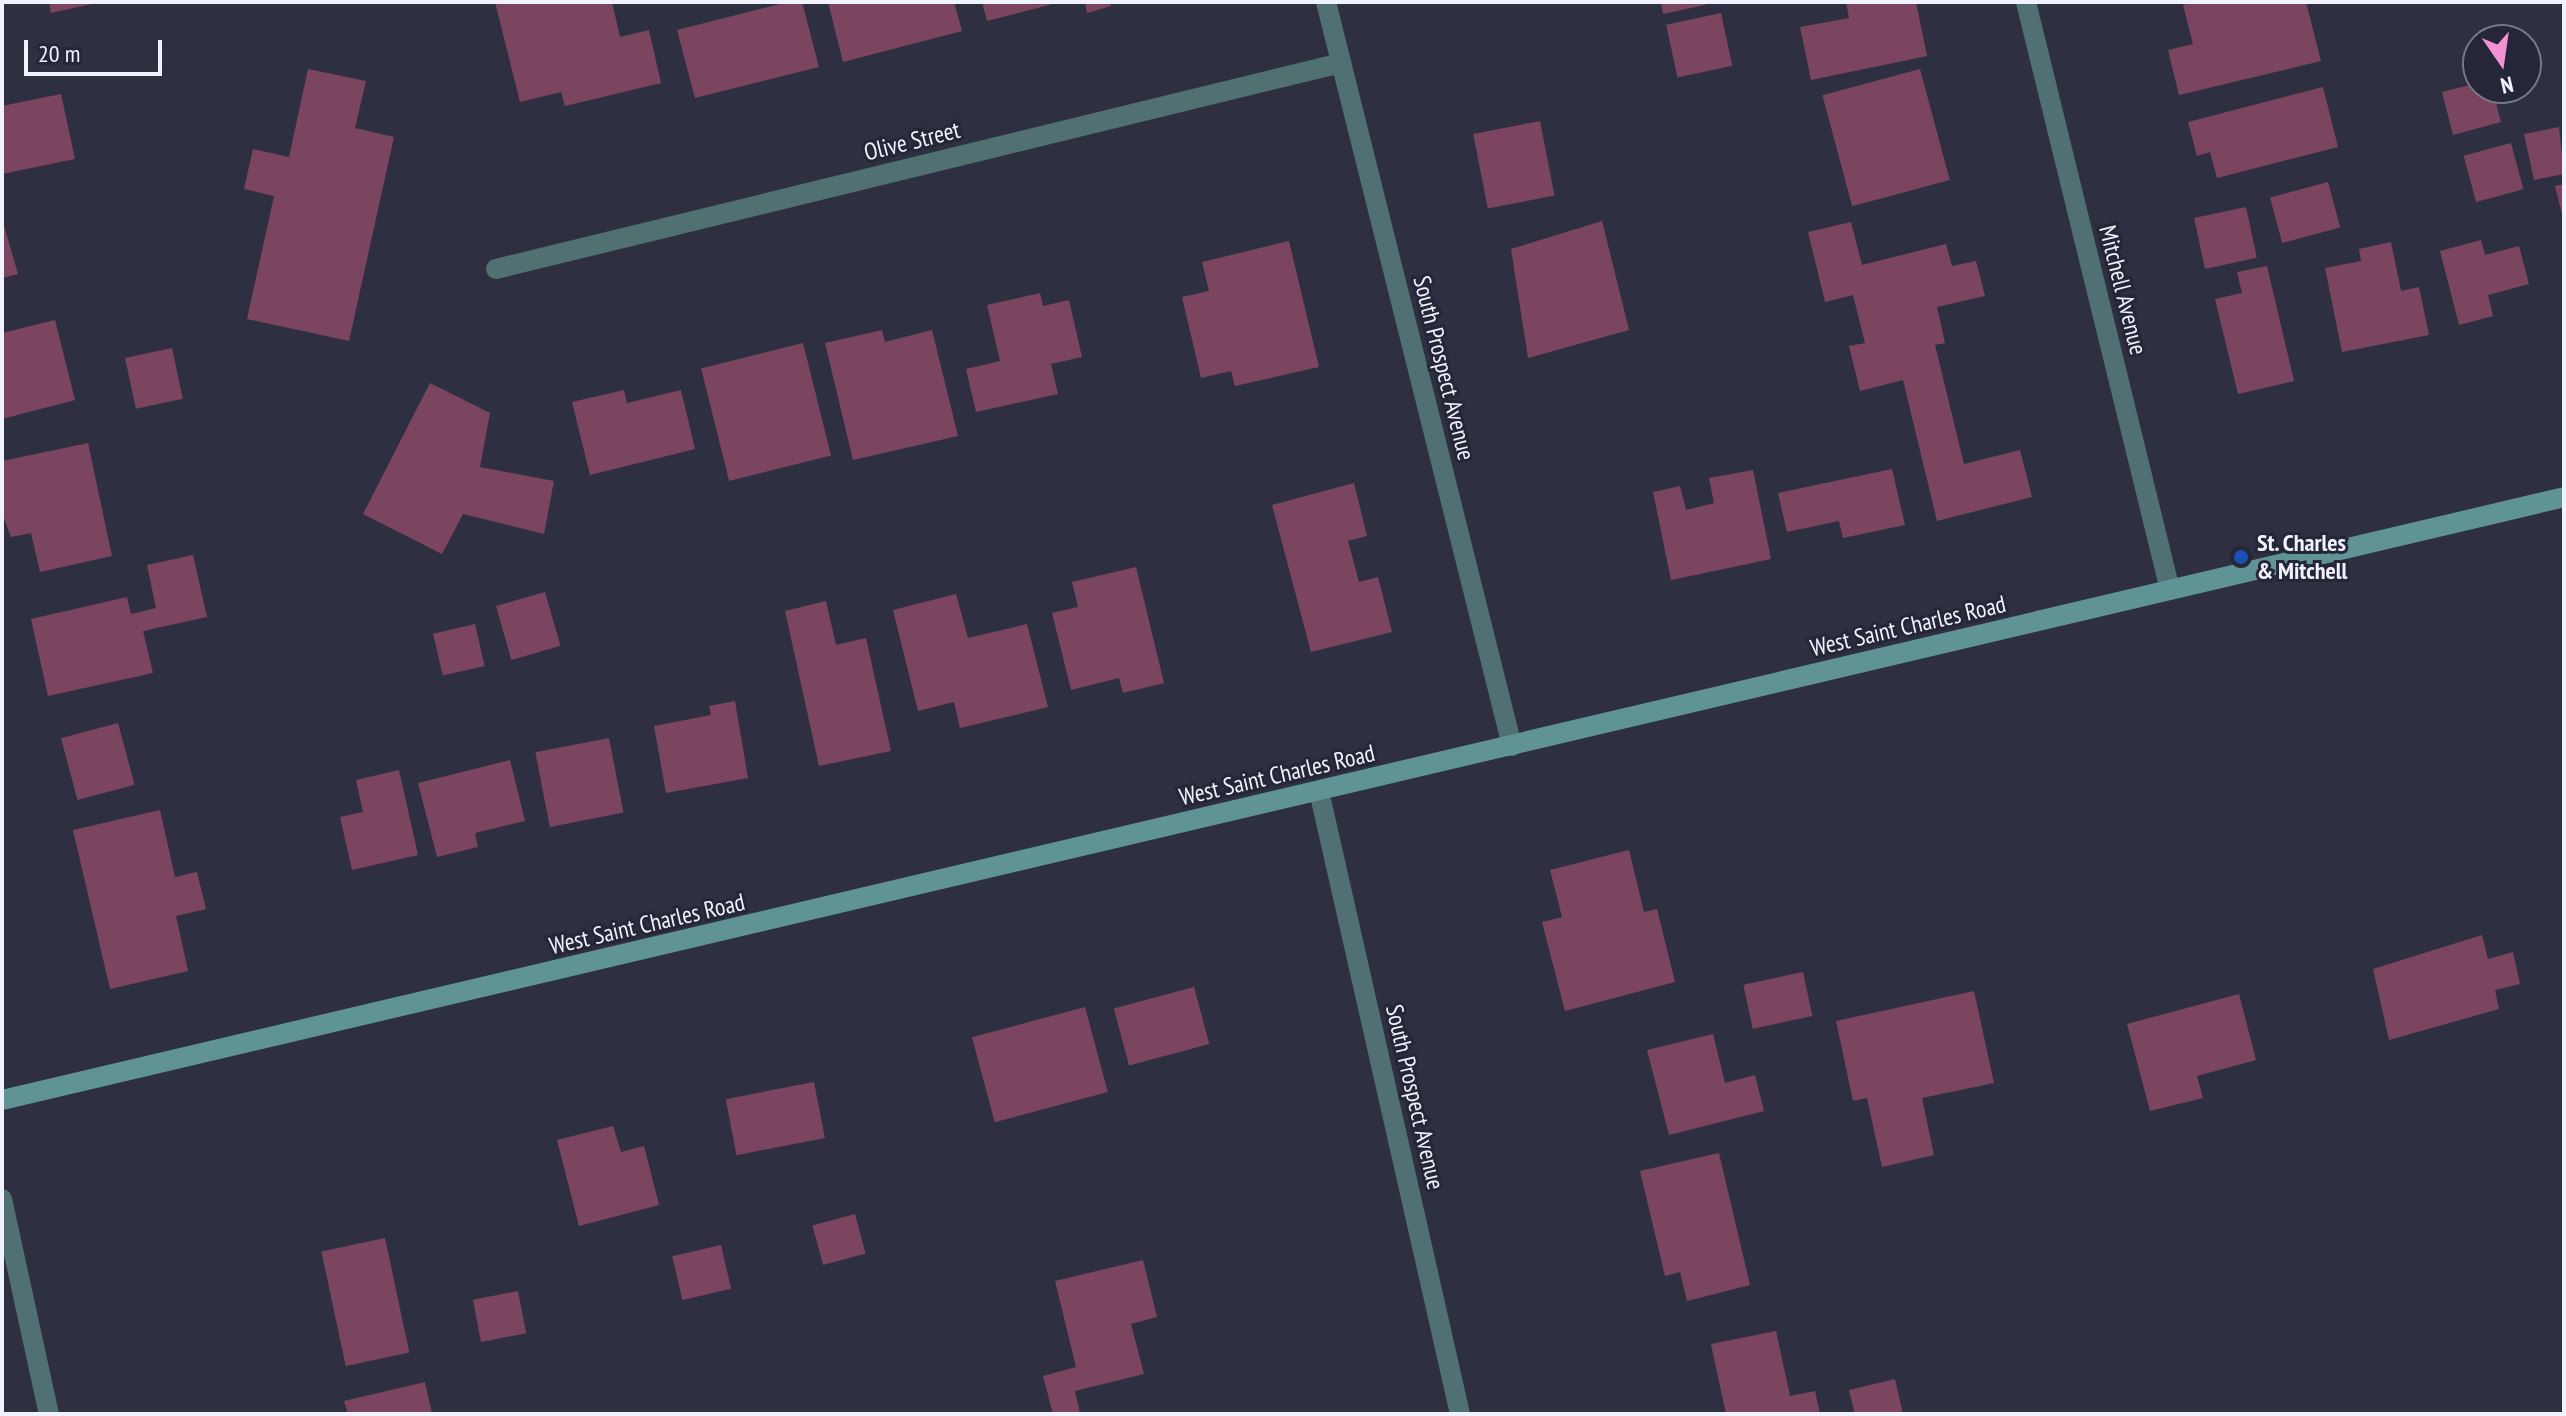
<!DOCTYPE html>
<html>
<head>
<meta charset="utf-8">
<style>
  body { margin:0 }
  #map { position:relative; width:2566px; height:1416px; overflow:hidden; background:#2e3042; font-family:"PT Sans Narrow",sans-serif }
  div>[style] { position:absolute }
  .building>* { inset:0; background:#7c455f; transform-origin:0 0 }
  .street>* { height:20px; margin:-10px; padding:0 10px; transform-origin:10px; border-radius:10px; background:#507072 }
  .secondary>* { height:20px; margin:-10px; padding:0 10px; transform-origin:10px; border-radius:10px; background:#5f9396 }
  .dots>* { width:22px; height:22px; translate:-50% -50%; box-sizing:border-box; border:4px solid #252638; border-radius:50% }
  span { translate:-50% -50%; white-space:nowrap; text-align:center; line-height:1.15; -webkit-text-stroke:6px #252638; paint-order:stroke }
  .street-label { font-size:24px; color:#f0f2fe }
  .poi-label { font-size:24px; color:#f0f2fe; font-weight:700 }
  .left { translate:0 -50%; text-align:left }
  .frame { position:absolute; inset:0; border:4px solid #f0f2fe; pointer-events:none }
  .north { position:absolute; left:2462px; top:24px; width:80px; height:80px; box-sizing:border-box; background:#252638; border:2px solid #767887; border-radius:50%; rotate:167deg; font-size:22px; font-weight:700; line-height:32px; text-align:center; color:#f0f2fe }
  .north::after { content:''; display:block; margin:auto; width:28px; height:36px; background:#f391d5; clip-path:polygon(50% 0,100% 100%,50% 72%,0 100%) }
  .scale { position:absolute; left:24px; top:40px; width:138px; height:36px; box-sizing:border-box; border:4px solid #f0f2fe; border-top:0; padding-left:10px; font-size:24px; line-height:28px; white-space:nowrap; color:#f0f2fe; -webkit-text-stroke:6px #252638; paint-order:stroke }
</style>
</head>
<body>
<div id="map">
  <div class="building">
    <div style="clip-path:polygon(49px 2px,96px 2px,96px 3px,51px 13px)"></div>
    <div style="clip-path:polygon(495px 2px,612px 2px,620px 37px,649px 30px,661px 83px,565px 106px,561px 92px,520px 102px)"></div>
    <div style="clip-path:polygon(788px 2px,802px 2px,819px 67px,695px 98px,677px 30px)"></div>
    <div style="clip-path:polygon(828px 2px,954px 2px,962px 31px,843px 62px)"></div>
    <div style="clip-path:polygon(982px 2px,1057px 2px,1057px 3px,987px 21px)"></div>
    <div style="clip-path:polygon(1085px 2px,1110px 2px,1111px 6px,1087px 13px)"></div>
    <div style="clip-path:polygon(1661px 2px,1705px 2px,1705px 5px,1663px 14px)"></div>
    <div style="clip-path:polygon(1846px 2px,1916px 2px,1927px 56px,1811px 80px,1800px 27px,1849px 18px)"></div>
    <div style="clip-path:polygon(2194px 2px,2306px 2px,2321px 61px,2179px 95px,2168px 50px,2193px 44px,2183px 5px)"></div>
    <div style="left:1721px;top:13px;width:54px;height:56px;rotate:78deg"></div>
    <div style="clip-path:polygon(308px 69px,366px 81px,355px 128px,394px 137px,349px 341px,247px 319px,274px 196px,244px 189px,253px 149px,289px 157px)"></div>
    <div style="left:1920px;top:69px;width:115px;height:101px;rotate:75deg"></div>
    <div style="clip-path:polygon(2478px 83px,2478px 88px,2492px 88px,2501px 122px,2453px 135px,2442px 92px)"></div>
    <div style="clip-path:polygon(2323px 87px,2338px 147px,2217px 178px,2210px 152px,2197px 156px,2188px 122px)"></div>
    <div style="clip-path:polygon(61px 94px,75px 159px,2px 174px,2px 106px)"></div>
    <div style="left:1540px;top:121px;width:76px;height:68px;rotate:79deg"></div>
    <div style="clip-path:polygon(2559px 127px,2564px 174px,2534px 180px,2524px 134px)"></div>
    <div style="left:2511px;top:143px;width:48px;height:49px;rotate:75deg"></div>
    <div style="left:2328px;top:182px;width:47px;height:60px;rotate:75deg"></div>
    <div style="clip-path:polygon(2564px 184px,2564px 218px,2563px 218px,2555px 186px)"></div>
    <div style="left:2246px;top:207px;width:52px;height:53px;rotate:78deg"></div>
    <div style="clip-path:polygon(2px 219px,18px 274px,2px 278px)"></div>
    <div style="clip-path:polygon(1602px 221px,1629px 330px,1528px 358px,1511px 249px)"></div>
    <div style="clip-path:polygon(1851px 222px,1862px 265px,1946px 244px,1952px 266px,1976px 261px,1985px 296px,1937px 307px,1945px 343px,1935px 345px,1964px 464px,2020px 450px,2032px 497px,1937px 521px,1903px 380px,1860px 391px,1849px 346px,1865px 343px,1853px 295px,1825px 302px,1808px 232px)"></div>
    <div style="clip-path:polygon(2481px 240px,2485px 255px,2519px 246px,2529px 284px,2488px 295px,2493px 316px,2459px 325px,2440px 251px)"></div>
    <div style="clip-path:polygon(1289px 241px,1319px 367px,1235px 386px,1231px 371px,1201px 378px,1182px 297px,1209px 291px,1202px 262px)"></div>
    <div style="clip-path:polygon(2391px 242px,2401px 291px,2419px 287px,2429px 335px,2342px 352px,2325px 268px,2361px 261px,2359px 249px)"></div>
    <div style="clip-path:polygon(2267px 266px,2294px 381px,2238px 394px,2215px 299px,2242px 293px,2237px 272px)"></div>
    <div style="clip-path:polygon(1040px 293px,1043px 306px,1069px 300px,1082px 357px,1051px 364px,1058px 394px,976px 412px,966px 369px,1000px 361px,987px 305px)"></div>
    <div style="clip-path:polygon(55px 320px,75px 400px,2px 419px,2px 333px)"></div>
    <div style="clip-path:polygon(882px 330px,885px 342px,932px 330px,958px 436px,853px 460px,825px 343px)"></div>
    <div style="left:803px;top:343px;width:116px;height:105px;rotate:76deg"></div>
    <div style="left:172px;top:348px;width:52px;height:48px;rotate:78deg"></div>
    <div style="clip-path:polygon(430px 383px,490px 413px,480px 467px,554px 481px,544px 534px,463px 514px,442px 554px,363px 514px)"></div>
    <div style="clip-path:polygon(624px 390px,627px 403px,681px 390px,695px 449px,590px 475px,572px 402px)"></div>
    <div style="clip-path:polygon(88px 443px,112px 556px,40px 572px,31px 533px,11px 537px,2px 513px,2px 461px)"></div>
    <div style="clip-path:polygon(1892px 469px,1905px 525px,1843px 538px,1839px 521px,1787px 532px,1778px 493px)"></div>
    <div style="clip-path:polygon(1753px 470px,1771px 559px,1671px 580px,1653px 492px,1680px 486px,1686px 510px,1714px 503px,1709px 478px)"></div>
    <div style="clip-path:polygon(1354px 483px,1367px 536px,1348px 541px,1359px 582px,1378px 577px,1392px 632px,1311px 652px,1272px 505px)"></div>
    <div style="clip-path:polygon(193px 555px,207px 617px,143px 631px,153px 673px,48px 696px,31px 619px,127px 597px,131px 614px,156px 608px,147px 565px)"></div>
    <div style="clip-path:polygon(1136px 567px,1164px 683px,1123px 693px,1119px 678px,1071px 690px,1052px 613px,1078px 607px,1072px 582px)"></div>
    <div style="left:545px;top:592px;width:56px;height:51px;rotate:74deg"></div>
    <div style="clip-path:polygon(956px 594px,968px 638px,1027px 624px,1048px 707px,960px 728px,954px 702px,918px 711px,893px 610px)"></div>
    <div style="clip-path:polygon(826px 601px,836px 645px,866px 638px,891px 751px,819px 766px,785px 611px)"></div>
    <div style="left:475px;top:624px;width:43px;height:43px;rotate:77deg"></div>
    <div style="clip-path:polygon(735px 701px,748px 778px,666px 793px,654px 726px,711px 715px,709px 706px)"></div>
    <div style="left:118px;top:723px;width:64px;height:59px;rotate:75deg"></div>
    <div style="left:609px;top:738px;width:76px;height:75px;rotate:79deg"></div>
    <div style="clip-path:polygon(510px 760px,525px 821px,475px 833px,478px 847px,437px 857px,418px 783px)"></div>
    <div style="clip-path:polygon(399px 770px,418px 855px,352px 870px,340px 817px,363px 812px,356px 780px)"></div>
    <div style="clip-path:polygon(160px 810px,175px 877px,197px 872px,206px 909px,176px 916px,188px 971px,110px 989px,73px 830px)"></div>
    <div style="clip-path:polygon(1629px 850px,1644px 912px,1657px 909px,1675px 982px,1565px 1011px,1542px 922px,1562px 917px,1550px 870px)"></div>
    <div style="clip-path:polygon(2482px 935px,2488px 959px,2513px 952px,2520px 984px,2495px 990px,2499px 1009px,2389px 1040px,2373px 969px)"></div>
    <div style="left:1803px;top:972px;width:45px;height:61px;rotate:78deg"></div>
    <div style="left:1194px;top:987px;width:59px;height:83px;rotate:75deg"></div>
    <div style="clip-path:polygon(1974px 991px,1994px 1083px,1922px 1098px,1934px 1155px,1882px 1167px,1867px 1098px,1853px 1101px,1836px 1021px)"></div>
    <div style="clip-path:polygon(2239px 994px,2256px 1060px,2197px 1076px,2203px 1098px,2150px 1111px,2127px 1024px)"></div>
    <div style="left:1085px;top:1007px;width:88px;height:117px;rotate:75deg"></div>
    <div style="clip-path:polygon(1713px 1034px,1725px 1083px,1755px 1075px,1764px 1111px,1669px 1135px,1647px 1050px)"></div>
    <div style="left:814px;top:1082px;width:57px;height:90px;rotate:79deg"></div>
    <div style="clip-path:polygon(613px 1126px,621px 1152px,644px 1146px,659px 1205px,579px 1226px,557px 1140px)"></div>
    <div style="clip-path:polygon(1719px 1153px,1750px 1285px,1687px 1301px,1680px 1272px,1665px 1276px,1640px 1171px)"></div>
    <div style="left:855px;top:1214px;width:41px;height:44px;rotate:75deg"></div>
    <div style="left:385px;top:1238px;width:117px;height:65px;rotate:78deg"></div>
    <div style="left:721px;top:1245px;width:45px;height:50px;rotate:77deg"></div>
    <div style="clip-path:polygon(1143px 1260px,1157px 1317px,1131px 1324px,1144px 1374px,1075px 1391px,1080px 1413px,1053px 1414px,1043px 1376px,1076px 1367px,1055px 1281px)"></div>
    <div style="left:518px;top:1291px;width:43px;height:46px;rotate:79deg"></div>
    <div style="clip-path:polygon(1776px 1331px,1790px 1396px,1815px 1391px,1820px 1414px,1726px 1414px,1711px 1344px)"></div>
    <div style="clip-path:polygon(1895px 1379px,1903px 1414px,1855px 1414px,1849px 1390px)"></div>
    <div style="clip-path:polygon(425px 1382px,432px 1414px,348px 1414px,344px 1401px)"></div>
  </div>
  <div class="street">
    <div style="left:1326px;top:2px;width:767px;rotate:75.96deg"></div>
    <div style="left:2026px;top:2px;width:605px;rotate:76.24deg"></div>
    <div style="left:496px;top:269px;width:870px;rotate:-13.7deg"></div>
    <div style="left:1319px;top:791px;width:639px;rotate:77.25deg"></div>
    <div style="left:2px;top:1199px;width:220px;rotate:77.7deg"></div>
  </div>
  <div class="secondary">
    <div style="left:2px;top:1100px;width:2632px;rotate:-13.24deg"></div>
  </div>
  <div class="dots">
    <div style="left:2241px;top:557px;background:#1a4fb4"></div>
  </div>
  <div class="street-label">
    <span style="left:912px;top:141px;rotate:-14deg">Olive Street</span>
    <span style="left:2123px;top:290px;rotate:76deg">Mitchell Avenue</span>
    <span style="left:1444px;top:368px;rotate:76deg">South Prospect Avenue</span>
    <span style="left:1908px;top:626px;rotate:-13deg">West Saint Charles Road</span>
    <span style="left:1277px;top:775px;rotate:-13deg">West Saint Charles Road</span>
    <span style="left:647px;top:924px;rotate:-13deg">West Saint Charles Road</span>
    <span style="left:1415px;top:1097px;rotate:77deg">South Prospect Avenue</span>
  </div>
  <div class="poi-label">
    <span class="left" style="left:2257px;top:557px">St. Charles<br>&amp; Mitchell</span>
  </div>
  <div class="frame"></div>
  <div class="north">N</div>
  <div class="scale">20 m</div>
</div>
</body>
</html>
